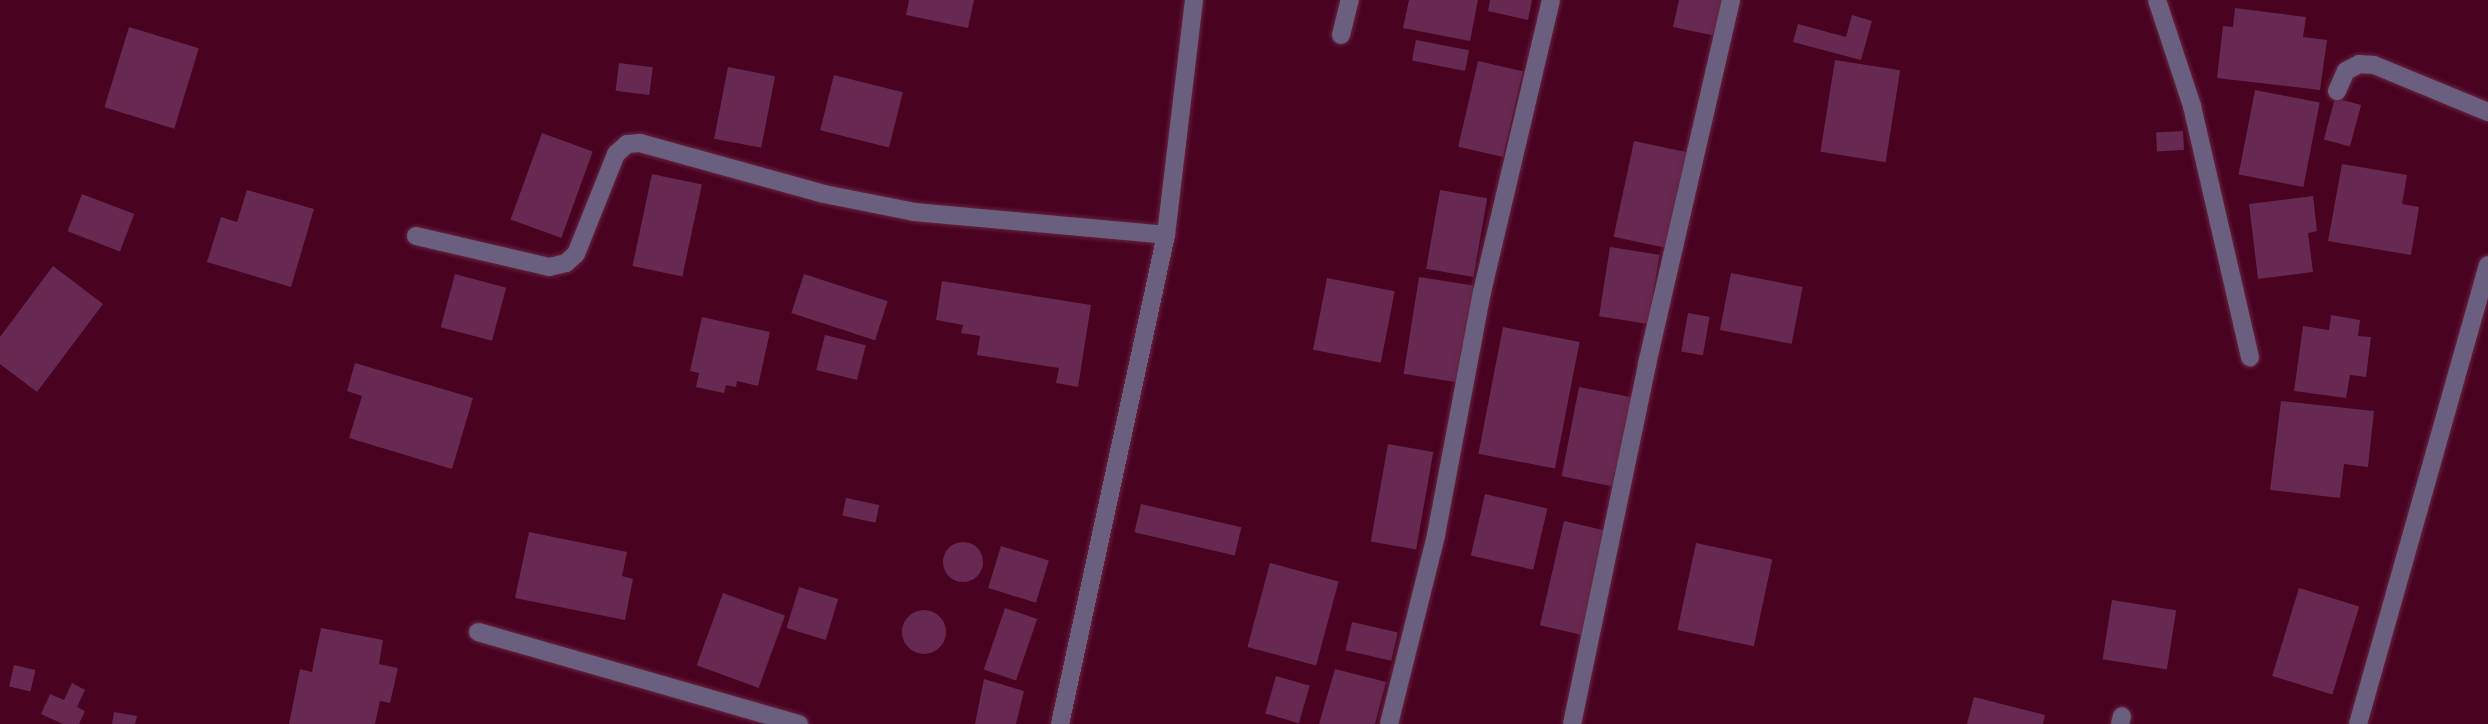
<!DOCTYPE html>
<html>
<head>
<meta charset="utf-8">
<style>
  body { margin:0 }
  #map { position:relative; width:2488px; height:724px; overflow:hidden; background:#490321; font-family:"PT Sans Narrow",sans-serif }
  div>[style] { position:absolute }
  .building>* { inset:0; background:#662952; transform-origin:0 0 }
  .round { border-radius:50% }
  .roads { filter:drop-shadow(0 0 2px #662540) drop-shadow(0 0 2px #662540) }
  .minor>* { height:18px; margin:-9px; padding:0 9px; transform-origin:9px; border-radius:9px; background:#6b5f7f }
  span { translate:-50% -50%; white-space:nowrap; text-align:center; line-height:1.15; -webkit-text-stroke:7px #380418; paint-order:stroke }
</style>
</head>
<body>
<div id="map">
  <div class="building">
    <div style="clip-path:polygon(909px 0,974px 0,968px 28px,906px 15px)"></div>
    <div style="clip-path:polygon(1409px 0,1478px 0,1470px 41px,1403px 28px)"></div>
    <div style="clip-path:polygon(1490px 0,1532px 0,1528px 20px,1488px 11px)"></div>
    <div style="clip-path:polygon(1679px 0,1724px 0,1716px 36px,1673px 27px)"></div>
    <div style="clip-path:polygon(2235px 8px,2306px 17px,2303px 37px,2327px 40px,2320px 90px,2217px 78px,2223px 26px,2233px 27px)"></div>
    <div style="clip-path:polygon(1852px 15px,1872px 21px,1861px 60px,1793px 42px,1798px 24px,1846px 37px)"></div>
    <div style="left:129px;top:27px;width:73px;height:84px;rotate:17deg"></div>
    <div style="left:1416px;top:40px;width:54px;height:21px;rotate:11deg"></div>
    <div style="left:1835px;top:60px;width:66px;height:93px;rotate:9deg"></div>
    <div style="left:1478px;top:61px;width:46px;height:88px;rotate:13deg"></div>
    <div style="left:619px;top:63px;width:34px;height:28px;rotate:7deg"></div>
    <div style="left:728px;top:67px;width:48px;height:73px;rotate:11deg"></div>
    <div style="left:834px;top:75px;width:71px;height:57px;rotate:14deg"></div>
    <div style="left:2255px;top:90px;width:66px;height:86px;rotate:11deg"></div>
    <div style="left:2335px;top:98px;width:27px;height:43px;rotate:15deg"></div>
    <div style="left:2183px;top:131px;width:19px;height:27px;rotate:87deg"></div>
    <div style="left:542px;top:133px;width:54px;height:92px;rotate:20deg"></div>
    <div style="left:1634px;top:141px;width:54px;height:98px;rotate:12deg"></div>
    <div style="clip-path:polygon(2342px 164px,2407px 175px,2402px 204px,2419px 207px,2411px 255px,2328px 241px)"></div>
    <div style="left:652px;top:174px;width:51px;height:94px;rotate:12deg"></div>
    <div style="clip-path:polygon(247px 190px,314px 209px,291px 287px,207px 262px,221px 217px,237px 222px)"></div>
    <div style="left:1440px;top:190px;width:48px;height:80px;rotate:10deg"></div>
    <div style="left:82px;top:194px;width:56px;height:40px;rotate:21deg"></div>
    <div style="clip-path:polygon(2313px 196px,2317px 231px,2308px 233px,2313px 272px,2258px 279px,2249px 204px)"></div>
    <div style="left:1610px;top:247px;width:50px;height:70px;rotate:9deg"></div>
    <div style="clip-path:polygon(53px 266px,103px 304px,37px 392px,0 364px,0 337px)"></div>
    <div style="left:1731px;top:273px;width:73px;height:58px;rotate:11deg"></div>
    <div style="left:455px;top:274px;width:53px;height:55px;rotate:15deg"></div>
    <div style="left:804px;top:274px;width:88px;height:41px;rotate:18deg"></div>
    <div style="left:1419px;top:277px;width:55px;height:98px;rotate:9deg"></div>
    <div style="left:1327px;top:278px;width:69px;height:73px;rotate:11deg"></div>
    <div style="clip-path:polygon(942px 281px,1091px 305px,1078px 387px,1056px 383px,1059px 368px,977px 355px,980px 336px,961px 333px,963px 325px,936px 320px)"></div>
    <div style="left:1688px;top:313px;width:22px;height:39px;rotate:10deg"></div>
    <div style="clip-path:polygon(2331px 315px,2360px 320px,2358px 336px,2371px 337px,2366px 377px,2350px 375px,2346px 398px,2294px 391px,2303px 326px,2329px 330px)"></div>
    <div style="clip-path:polygon(702px 317px,770px 332px,758px 386px,737px 381px,736px 387px,726px 385px,724px 393px,696px 387px,699px 373px,690px 371px)"></div>
    <div style="left:1503px;top:327px;width:78px;height:129px;rotate:11deg"></div>
    <div style="left:825px;top:335px;width:42px;height:36px;rotate:14deg"></div>
    <div style="clip-path:polygon(355px 363px,473px 398px,452px 469px,349px 438px,362px 396px,347px 391px)"></div>
    <div style="left:1579px;top:387px;width:54px;height:91px;rotate:11deg"></div>
    <div style="clip-path:polygon(2281px 401px,2374px 411px,2368px 467px,2344px 464px,2340px 498px,2270px 490px)"></div>
    <div style="left:1388px;top:444px;width:46px;height:99px;rotate:10deg"></div>
    <div style="left:1485px;top:494px;width:64px;height:63px;rotate:13deg"></div>
    <div style="left:846px;top:498px;width:34px;height:18px;rotate:12deg"></div>
    <div style="left:1141px;top:504px;width:103px;height:29px;rotate:13deg"></div>
    <div style="left:1564px;top:521px;width:44px;height:107px;rotate:13deg"></div>
    <div style="clip-path:polygon(529px 532px,627px 552px,622px 576px,633px 579px,625px 620px,515px 598px)"></div>
    <div class="round" style="left:943px;top:542px;width:40px;height:40px"></div>
    <div style="left:1696px;top:543px;width:78px;height:89px;rotate:12deg"></div>
    <div style="left:1001px;top:546px;width:50px;height:44px;rotate:17deg"></div>
    <div style="left:1270px;top:563px;width:71px;height:87px;rotate:15deg"></div>
    <div style="left:799px;top:587px;width:41px;height:43px;rotate:17deg"></div>
    <div style="left:2299px;top:588px;width:63px;height:92px;rotate:17deg"></div>
    <div style="left:723px;top:593px;width:66px;height:77px;rotate:20deg"></div>
    <div style="left:2112px;top:600px;width:65px;height:60px;rotate:9deg"></div>
    <div style="left:1005px;top:608px;width:34px;height:65px;rotate:19deg"></div>
    <div class="round" style="left:902px;top:610px;width:44px;height:44px"></div>
    <div style="left:1352px;top:622px;width:47px;height:29px;rotate:13deg"></div>
    <div style="clip-path:polygon(321px 628px,383px 640px,379px 664px,398px 668px,390px 703px,380px 701px,375px 724px,289px 724px,300px 669px,312px 672px)"></div>
    <div style="left:14px;top:665px;width:22px;height:22px;rotate:13deg"></div>
    <div style="clip-path:polygon(1335px 669px,1386px 682px,1375px 724px,1319px 724px)"></div>
    <div style="left:1276px;top:676px;width:35px;height:39px;rotate:16deg"></div>
    <div style="clip-path:polygon(984px 679px,1024px 691px,1016px 724px,975px 724px)"></div>
    <div style="clip-path:polygon(72px 683px,85px 690px,77px 707px,85px 711px,79px 724px,63px 724px,41px 714px,50px 694px,64px 700px)"></div>
    <div style="clip-path:polygon(1974px 697px,2045px 715px,2043px 724px,1967px 724px)"></div>
    <div style="clip-path:polygon(114px 712px,137px 716px,135px 724px,112px 724px)"></div>
  </div>
  <div class="roads">
    <div class="minor">
      <div style="left:2157px;top:0;width:112px;rotate:71.7deg"></div>
      <div style="left:2192px;top:106px;width:258px;rotate:77deg"></div>
      <div style="left:1341px;top:35px;width:36px;rotate:-76deg"></div>
      <div style="left:2337px;top:91px;width:22px;rotate:-66deg"></div>
      <div style="left:2346px;top:71px;width:15px;rotate:-28deg"></div>
      <div style="left:2359px;top:64px;width:15px;rotate:4deg"></div>
      <div style="left:2374px;top:65px;width:123px;rotate:22.4deg"></div>
      <div style="left:416px;top:236px;width:137px;rotate:13.1deg"></div>
      <div style="left:549px;top:267px;width:17px;rotate:-13deg"></div>
      <div style="left:566px;top:263px;width:13px;rotate:-42deg"></div>
      <div style="left:576px;top:254px;width:108px;rotate:-68.2deg"></div>
      <div style="left:616px;top:154px;width:15px;rotate:-42deg"></div>
      <div style="left:627px;top:144px;width:13px;rotate:-4deg"></div>
      <div style="left:640px;top:143px;width:191px;rotate:15.5deg"></div>
      <div style="left:824px;top:194px;width:93px;rotate:11.2deg"></div>
      <div style="left:915px;top:212px;width:252px;rotate:5.2deg"></div>
      <div style="left:478px;top:632px;width:334px;rotate:16deg"></div>
      <div style="left:1060px;top:724px;width:500px;rotate:-77.77deg"></div>
      <div style="left:1166px;top:235px;width:237px;rotate:-83.2deg"></div>
      <div style="left:1389px;top:724px;width:195px;rotate:-76deg"></div>
      <div style="left:1436px;top:535px;width:247px;rotate:-79.3deg"></div>
      <div style="left:1482px;top:292px;width:300px;rotate:-76.7deg"></div>
      <div style="left:1572px;top:724px;width:368px;rotate:-78.2deg"></div>
      <div style="left:1647px;top:364px;width:374px;rotate:-77deg"></div>
      <div style="left:2120px;top:724px;width:8px;rotate:-76deg"></div>
      <div style="left:2358px;top:724px;width:477px;rotate:-74.2deg"></div>
    </div>
  </div>
</div>
</body>
</html>
